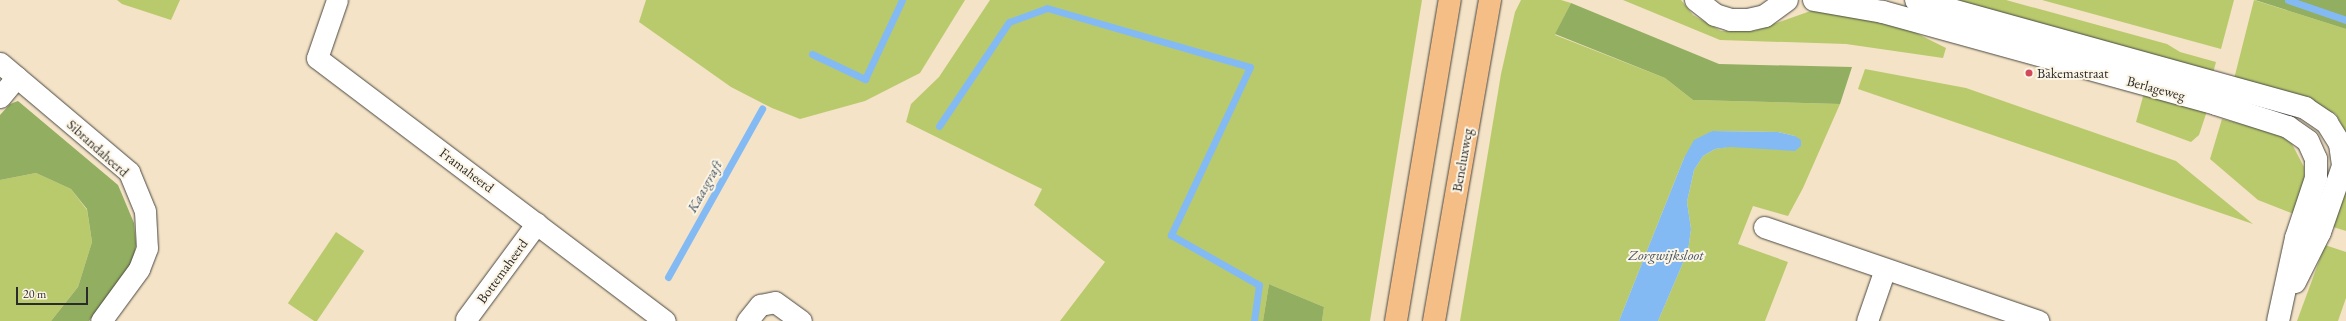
<!DOCTYPE html>
<html>
<head>
<meta charset="utf-8">
<style>
  body { margin:0 }
  #map { position:relative; width:2346px; height:321px; overflow:hidden; background:#f4e3c6; font-family:"EB Garamond",serif }
  div>[style] { position:absolute }
  .green>* { inset:0; background:#b9ca6d; transform-origin:0 0 }
  .forest>* { inset:0; background:#92ae60 }
  .water>* { inset:0; background:#84baf3 }
  .stream>* { height:7px; margin:-3.5px; padding:0 3.5px; transform-origin:3.5px; border-radius:3.5px; background:#84baf3 }
  .roads { filter:drop-shadow(0 0 1px #494742) drop-shadow(0 0 1px #494742) }
  .minor>* { height:21px; margin:-10.5px; padding:0 10.5px; transform-origin:10.5px; border-radius:10.5px; background:#fff }
  .tertiary>* { height:22px; margin:-11px; padding:0 11px; transform-origin:11px; border-radius:11px; background:#fff }
  .trunk>* { height:22px; margin:-11px; padding:0 11px; transform-origin:11px; border-radius:11px; background:#f6be87 }
  .dots>* { width:11px; height:11px; translate:-50% -50%; box-sizing:border-box; border:2px solid #fcf5e5; border-radius:50% }
  span { translate:-50% -50%; white-space:nowrap; text-align:center; line-height:1.15; -webkit-text-stroke:4px #fcf5e5; paint-order:stroke }
  .poi-label { font-size:14px; color:#2b2b2b }
  .left { translate:0 -50%; text-align:left }
  .street-label { font-size:14px; color:#2b2b2b }
  .water-label { font-size:15px; color:#465667; font-style:italic }
  .scale { position:absolute; left:16px; top:287px; width:72px; height:18px; box-sizing:border-box; border:2px solid #2b2b2b; border-top:0; padding-left:5px; font-size:12px; line-height:14px; white-space:nowrap; color:#2b2b2b; -webkit-text-stroke:3px #fcf5e5; paint-order:stroke }
</style>
</head>
<body>
<div id="map">
  <div class="green">
    <div style="clip-path:polygon(117px 0,180px 0,171px 20px,122px 4px)"></div>
    <div style="clip-path:polygon(646px 0,965px 0,920px 73px,865px 101px,800px 119px,772px 108px,731px 87px,639px 22px)"></div>
    <div style="clip-path:polygon(990px 0,1422px 0,1370px 321px,1322px 321px,1324px 307px,1269px 284px,1263px 321px,1060px 321px,1105px 262px,1034px 205px,1042px 189px,906px 122px,911px 104px,939px 77px)"></div>
    <div style="clip-path:polygon(1521px 0,1561px 0,1571px 3px,1555px 35px,1665px 78px,1693px 100px,1840px 104px,1803px 188px,1788px 216px,1753px 206px,1738px 244px,1788px 262px,1765px 321px,1658px 321px,1688px 251px,1691px 229px,1687px 202px,1694px 170px,1703px 156px,1715px 149px,1795px 136px,1778px 132px,1712px 131px,1684px 158px,1619px 321px,1460px 321px,1501px 74px,1515px 12px)"></div>
    <div style="clip-path:polygon(1623px 0,1681px 0,1693px 15px,1721px 31px,1754px 31px,1819px 8px,1902px 26px,1946px 48px,1943px 58px,1846px 44px,1720px 40px)"></div>
    <div style="clip-path:polygon(1943px 0,2006px 0,2167px 44px,2180px 52px,2216px 62px,2213px 73px)"></div>
    <div style="clip-path:polygon(2042px 0,2234px 0,2221px 49px)"></div>
    <div style="clip-path:polygon(2254px 0,2346px 29px,2346px 133px,2336px 114px,2293px 94px,2234px 79px)"></div>
    <div style="clip-path:polygon(1865px 69px,1966px 88px,2176px 161px,2253px 224px,1858px 89px)"></div>
    <div style="clip-path:polygon(2144px 93px,2207px 111px,2199px 135px,2191px 142px,2136px 122px)"></div>
    <div style="clip-path:polygon(2222px 119px,2277px 133px,2292px 144px,2304px 167px,2304px 188px,2294px 214px,2258px 200px,2210px 159px)"></div>
    <div style="clip-path:polygon(36px 173px,71px 189px,87px 210px,92px 242px,78px 287px,51px 321px,0 321px,0 180px)"></div>
    <div style="clip-path:polygon(2346px 191px,2346px 231px,2330px 226px)"></div>
    <div style="left:336px;top:232px;width:34px;height:86px;rotate:34deg"></div>
    <div style="clip-path:polygon(2325px 245px,2346px 252px,2346px 298px,2338px 321px,2297px 321px)"></div>
  </div>
  <div class="forest">
    <div style="clip-path:polygon(2255px 0,2346px 0,2346px 29px)"></div>
    <div style="clip-path:polygon(1571px 3px,1719px 64px,1852px 67px,1840px 104px,1693px 100px,1665px 78px,1555px 34px)"></div>
    <div style="clip-path:polygon(18px 101px,118px 185px,134px 223px,136px 244px,133px 263px,89px 321px,51px 321px,78px 287px,92px 242px,87px 209px,71px 189px,36px 173px,0 180px,0 115px,10px 104px)"></div>
    <div style="clip-path:polygon(1269px 284px,1324px 307px,1322px 321px,1263px 321px)"></div>
  </div>
  <div class="water">
    <div style="clip-path:polygon(1712px 131px,1778px 132px,1795px 136px,1801px 140px,1801px 146px,1795px 151px,1730px 147px,1715px 149px,1703px 156px,1694px 170px,1687px 202px,1691px 229px,1688px 251px,1658px 321px,1619px 321px,1684px 158px,1694px 140px)"></div>
  </div>
  <div class="stream">
    <div style="left:2288px;top:0;width:61px;rotate:19deg"></div>
    <div style="left:812px;top:54px;width:59px;rotate:25.3deg"></div>
    <div style="left:865px;top:79px;width:87px;rotate:-64.9deg"></div>
    <div style="left:939px;top:126px;width:125px;rotate:-56.1deg"></div>
    <div style="left:1009px;top:22px;width:40px;rotate:-20.2deg"></div>
    <div style="left:1047px;top:8px;width:211px;rotate:16.2deg"></div>
    <div style="left:1250px;top:67px;width:186px;rotate:115.2deg"></div>
    <div style="left:1171px;top:235px;width:101px;rotate:29.6deg"></div>
    <div style="left:1259px;top:285px;width:36px;rotate:98deg"></div>
    <div style="left:668px;top:277px;width:193px;rotate:-60.8deg"></div>
  </div>
  <div class="roads">
    <div class="minor">
      <div style="left:337px;top:0;width:61px;rotate:109deg"></div>
      <div style="left:317px;top:58px;width:436px;rotate:37.1deg"></div>
      <div style="left:0;top:63px;width:169px;rotate:40.2deg"></div>
      <div style="left:129px;top:172px;width:42px;rotate:67.7deg"></div>
      <div style="left:145px;top:211px;width:37px;rotate:87deg"></div>
      <div style="left:147px;top:248px;width:22px;rotate:111deg"></div>
      <div style="left:139px;top:269px;width:64px;rotate:126.2deg"></div>
      <div style="left:0;top:97px;width:26px;rotate:-50deg"></div>
      <div style="left:1764px;top:227px;width:290px;rotate:18.9deg"></div>
      <div style="left:466px;top:319px;width:119px;rotate:-53.5deg"></div>
      <div style="left:747px;top:321px;width:21px;rotate:-51deg"></div>
      <div style="left:760px;top:305px;width:15px;rotate:-11deg"></div>
      <div style="left:775px;top:302px;width:32px;rotate:36deg"></div>
      <div style="left:1867px;top:321px;width:55px;rotate:-70.9deg"></div>
    </div>
    <div class="tertiary">
      <div style="left:1696px;top:0;width:24px;rotate:38deg"></div>
      <div style="left:1715px;top:15px;width:17px;rotate:17deg"></div>
      <div style="left:1731px;top:20px;width:17px"></div>
      <div style="left:1748px;top:20px;width:17px;rotate:-13deg"></div>
      <div style="left:1765px;top:16px;width:27px;rotate:-36deg"></div>
      <div style="left:1814px;top:0;width:70px;rotate:9.9deg"></div>
      <div style="left:1883px;top:12px;width:345px;rotate:15.4deg"></div>
      <div style="left:2216px;top:104px;width:76px;rotate:17.7deg"></div>
      <div style="left:2288px;top:127px;width:24px;rotate:35deg"></div>
      <div style="left:2308px;top:141px;width:20px;rotate:66deg"></div>
      <div style="left:2316px;top:159px;width:19px;rotate:90deg"></div>
      <div style="left:2316px;top:178px;width:63px;rotate:108.4deg"></div>
      <div style="left:2296px;top:238px;width:85px;rotate:102.2deg"></div>
      <div style="left:1916px;top:0;width:404px;rotate:15.5deg"></div>
      <div style="left:2305px;top:108px;width:27px;rotate:34deg"></div>
      <div style="left:2327px;top:123px;width:25px;rotate:58deg"></div>
      <div style="left:2340px;top:144px;width:22px;rotate:82deg"></div>
      <div style="left:2343px;top:166px;width:70px;rotate:109.2deg"></div>
      <div style="left:2320px;top:232px;width:56px;rotate:116.6deg"></div>
    </div>
    <div class="trunk">
      <div style="left:1396px;top:321px;width:326px;rotate:-80.5deg"></div>
      <div style="left:1434px;top:321px;width:326px;rotate:-80.1deg"></div>
    </div>
  </div>
  <div class="dots">
    <div style="left:2029px;top:73px;background:#d1495b"></div>
  </div>
  <div class="poi-label">
    <span class="left" style="left:2037px;top:73px">Bakemastraat</span>
  </div>
  <div class="street-label">
    <span style="left:2156px;top:88px;rotate:15deg">Berlageweg</span>
    <span style="left:98px;top:148px;rotate:42deg">Sibrandaheerd</span>
    <span style="left:1462px;top:160px;rotate:-80deg">Beneluxweg</span>
    <span style="left:467px;top:170px;rotate:37deg">Framaheerd</span>
    <span style="left:502px;top:271px;rotate:-54deg">Bottemaheerd</span>
  </div>
  <div class="water-label">
    <span style="left:704px;top:186px;rotate:-61deg">Kaasgraft</span>
    <span style="left:1666px;top:255px">Zorgwijksloot</span>
  </div>
  <div class="scale">20 m</div>
</div>
</body>
</html>
